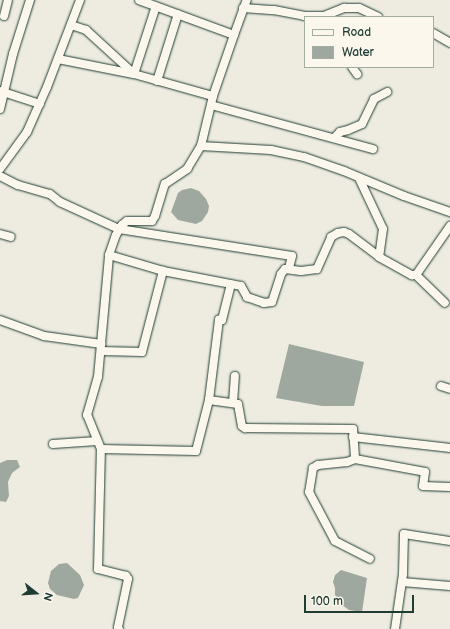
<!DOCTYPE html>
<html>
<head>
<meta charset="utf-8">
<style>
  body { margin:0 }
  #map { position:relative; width:450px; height:629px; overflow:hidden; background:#eeece1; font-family:"Balsamiq Sans",sans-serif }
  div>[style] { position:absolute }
  .water>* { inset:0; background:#9fa89f }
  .roads { filter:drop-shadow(0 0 1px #1f3d34) drop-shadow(0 0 1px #1f3d34) }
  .minor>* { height:8px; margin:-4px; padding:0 4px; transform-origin:4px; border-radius:4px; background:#fbf7ec }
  span { translate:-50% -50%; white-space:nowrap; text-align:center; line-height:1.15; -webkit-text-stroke:3px #fbf7ec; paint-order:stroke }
  .legend { position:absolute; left:304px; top:16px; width:130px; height:52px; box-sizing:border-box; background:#fbf7ec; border:1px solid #a3ada2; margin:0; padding:5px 7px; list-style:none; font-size:12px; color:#1f3d34 }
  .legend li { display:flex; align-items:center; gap:8px; height:20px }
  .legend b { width:20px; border:1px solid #a3ada2 }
  .north { position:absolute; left:16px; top:573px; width:40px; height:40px; -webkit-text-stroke:3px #fbf7ec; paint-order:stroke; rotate:107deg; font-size:11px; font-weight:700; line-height:16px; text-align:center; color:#1f3d34 }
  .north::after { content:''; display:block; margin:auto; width:14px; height:18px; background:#1f3d34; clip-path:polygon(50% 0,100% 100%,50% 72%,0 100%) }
  .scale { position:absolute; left:304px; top:595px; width:110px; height:18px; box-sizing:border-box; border:2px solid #1f3d34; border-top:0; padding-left:5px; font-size:12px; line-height:14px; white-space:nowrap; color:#1f3d34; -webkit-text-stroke:3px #fbf7ec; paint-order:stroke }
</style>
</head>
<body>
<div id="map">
  <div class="water">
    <div style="clip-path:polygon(191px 188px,199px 191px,206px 199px,209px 206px,208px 212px,202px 221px,196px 224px,178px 220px,171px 212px,178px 193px,182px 190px)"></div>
    <div style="clip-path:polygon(289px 344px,364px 362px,354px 406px,322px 406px,276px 398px)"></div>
    <div style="clip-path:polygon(7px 460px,17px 460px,20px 467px,12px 473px,8px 482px,9px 496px,6px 502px,0 501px,0 463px)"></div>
    <div style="clip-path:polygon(67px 563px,80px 575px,84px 585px,78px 598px,74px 599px,57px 595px,50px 589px,48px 583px,51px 571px,59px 564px)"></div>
    <div style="clip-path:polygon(341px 570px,367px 578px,362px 612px,349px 610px,342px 605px,335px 595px,335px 588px,333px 582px,335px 575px)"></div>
  </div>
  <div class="roads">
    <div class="minor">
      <div style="left:243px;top:8px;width:31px;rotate:4deg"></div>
      <div style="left:274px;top:10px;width:31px;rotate:11deg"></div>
      <div style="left:304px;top:16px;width:20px"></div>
      <div style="left:324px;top:16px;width:22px;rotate:-22deg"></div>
      <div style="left:344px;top:8px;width:15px"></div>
      <div style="left:359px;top:8px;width:21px;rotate:25deg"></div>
      <div style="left:4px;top:16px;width:16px;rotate:-76deg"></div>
      <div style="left:71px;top:25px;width:16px;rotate:18deg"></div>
      <div style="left:86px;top:30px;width:65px;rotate:42.5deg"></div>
      <div style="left:134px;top:74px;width:82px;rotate:15.6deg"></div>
      <div style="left:433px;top:33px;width:20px;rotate:30deg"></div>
      <div style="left:234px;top:35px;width:37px;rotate:-70deg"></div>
      <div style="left:58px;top:59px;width:77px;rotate:11.2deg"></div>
      <div style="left:134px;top:74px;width:71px;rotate:-72.1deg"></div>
      <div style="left:352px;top:67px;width:9px;rotate:54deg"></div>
      <div style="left:157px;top:81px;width:70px;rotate:-72.6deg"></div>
      <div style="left:0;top:91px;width:42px;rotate:18deg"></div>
      <div style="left:211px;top:105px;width:168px;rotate:15.2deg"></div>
      <div style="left:0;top:109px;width:57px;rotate:-76.7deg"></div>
      <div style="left:13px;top:54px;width:57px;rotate:-72.5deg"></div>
      <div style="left:334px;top:138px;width:8px;rotate:-45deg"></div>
      <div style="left:340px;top:132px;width:8px;rotate:-14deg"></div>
      <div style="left:348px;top:130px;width:15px;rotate:-23deg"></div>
      <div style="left:362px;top:124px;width:28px;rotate:-64deg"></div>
      <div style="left:374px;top:99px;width:15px;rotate:-28deg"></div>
      <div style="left:201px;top:146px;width:70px;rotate:3.3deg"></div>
      <div style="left:271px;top:150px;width:34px;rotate:12deg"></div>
      <div style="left:304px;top:157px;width:42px;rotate:19.3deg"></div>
      <div style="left:344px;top:171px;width:65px;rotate:22.6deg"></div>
      <div style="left:404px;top:196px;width:49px;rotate:19.2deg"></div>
      <div style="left:0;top:169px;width:46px;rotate:-53.9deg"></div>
      <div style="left:27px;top:132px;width:49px;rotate:-66deg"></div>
      <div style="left:47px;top:87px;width:93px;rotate:-69.2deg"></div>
      <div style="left:0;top:176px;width:20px;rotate:27deg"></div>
      <div style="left:18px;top:185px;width:33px;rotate:16deg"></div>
      <div style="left:50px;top:194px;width:13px;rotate:39deg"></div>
      <div style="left:60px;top:202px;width:65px;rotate:24.6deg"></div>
      <div style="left:119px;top:229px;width:175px;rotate:8.9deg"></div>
      <div style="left:292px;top:256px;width:12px;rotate:104deg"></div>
      <div style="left:359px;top:178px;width:56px;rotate:64.8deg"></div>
      <div style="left:383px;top:229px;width:28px;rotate:98deg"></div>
      <div style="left:0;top:234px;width:11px;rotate:15deg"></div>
      <div style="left:109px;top:255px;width:56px;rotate:16.5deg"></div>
      <div style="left:163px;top:271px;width:79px;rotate:10.9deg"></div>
      <div style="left:241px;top:286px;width:13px;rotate:61deg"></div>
      <div style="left:247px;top:297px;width:18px;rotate:19deg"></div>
      <div style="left:264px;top:303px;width:8px;rotate:-7deg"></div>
      <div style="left:272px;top:302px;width:29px;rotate:-72deg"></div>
      <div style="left:281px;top:274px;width:6px;rotate:-51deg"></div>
      <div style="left:285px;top:269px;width:16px;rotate:7deg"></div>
      <div style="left:301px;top:271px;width:16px;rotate:-7deg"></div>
      <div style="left:317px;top:269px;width:35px;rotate:-66deg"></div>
      <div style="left:331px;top:237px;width:8px;rotate:-30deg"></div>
      <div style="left:338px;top:233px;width:6px;rotate:-9deg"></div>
      <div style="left:344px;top:232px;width:5px;rotate:22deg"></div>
      <div style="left:349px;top:234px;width:38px;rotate:37deg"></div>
      <div style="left:379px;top:257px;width:38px;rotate:29deg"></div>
      <div style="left:412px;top:275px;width:4px"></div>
      <div style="left:416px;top:275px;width:40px;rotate:44deg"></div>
      <div style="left:416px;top:275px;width:60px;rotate:-55.2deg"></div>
      <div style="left:0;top:320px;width:47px;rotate:20deg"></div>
      <div style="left:44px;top:336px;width:58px;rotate:8deg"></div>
      <div style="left:101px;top:351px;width:41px;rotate:1.4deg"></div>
      <div style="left:142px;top:352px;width:84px;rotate:-75.5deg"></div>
      <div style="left:441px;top:386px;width:9px;rotate:18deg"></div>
      <div style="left:209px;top:400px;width:29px;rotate:8deg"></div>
      <div style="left:238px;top:404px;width:22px;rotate:80deg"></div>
      <div style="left:242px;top:426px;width:4px;rotate:34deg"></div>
      <div style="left:245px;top:428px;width:108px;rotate:0.5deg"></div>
      <div style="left:353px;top:429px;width:30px;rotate:86deg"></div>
      <div style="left:355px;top:459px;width:71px;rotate:10.5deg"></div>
      <div style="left:425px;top:472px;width:14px;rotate:98deg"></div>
      <div style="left:423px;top:486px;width:27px;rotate:2deg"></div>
      <div style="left:233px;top:403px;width:27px;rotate:-86deg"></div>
      <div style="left:353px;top:437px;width:98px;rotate:6.5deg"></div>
      <div style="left:53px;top:444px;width:44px;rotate:-3.9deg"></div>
      <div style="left:101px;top:449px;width:95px;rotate:1.2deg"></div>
      <div style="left:196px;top:451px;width:53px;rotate:-75.7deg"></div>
      <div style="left:209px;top:400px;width:81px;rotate:-82.9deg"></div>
      <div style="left:219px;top:320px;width:3px"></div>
      <div style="left:222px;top:320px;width:37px;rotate:-76deg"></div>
      <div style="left:355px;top:459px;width:9px;rotate:159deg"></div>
      <div style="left:347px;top:462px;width:29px;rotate:174deg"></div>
      <div style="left:318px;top:465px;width:6px;rotate:149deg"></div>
      <div style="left:313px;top:468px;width:24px;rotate:99deg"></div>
      <div style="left:309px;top:492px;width:55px;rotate:62deg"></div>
      <div style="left:335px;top:541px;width:39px;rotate:27deg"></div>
      <div style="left:402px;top:582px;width:48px;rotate:4.8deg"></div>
      <div style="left:119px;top:629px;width:2px;rotate:-117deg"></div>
      <div style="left:118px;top:627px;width:49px;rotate:-78.2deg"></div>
      <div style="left:128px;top:579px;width:4px;rotate:-124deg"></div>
      <div style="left:126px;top:576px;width:29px;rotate:-166deg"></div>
      <div style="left:98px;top:569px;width:120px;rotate:-88.6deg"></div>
      <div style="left:101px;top:449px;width:37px;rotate:-112deg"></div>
      <div style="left:87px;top:415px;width:40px;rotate:-74deg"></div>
      <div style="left:98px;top:377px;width:122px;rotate:-84.8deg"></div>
      <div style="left:109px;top:255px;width:21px;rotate:-71deg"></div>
      <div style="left:116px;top:235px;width:12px;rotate:-59deg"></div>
      <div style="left:122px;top:225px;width:6px;rotate:-39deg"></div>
      <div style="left:127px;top:221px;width:25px"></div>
      <div style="left:152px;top:221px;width:6px;rotate:-59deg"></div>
      <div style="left:155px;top:216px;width:34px;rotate:-73deg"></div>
      <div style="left:165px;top:184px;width:27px;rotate:-34deg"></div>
      <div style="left:187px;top:169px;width:27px;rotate:-59deg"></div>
      <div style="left:201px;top:146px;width:51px;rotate:-76.5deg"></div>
      <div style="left:213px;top:96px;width:65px;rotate:-71deg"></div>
      <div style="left:234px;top:35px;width:101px;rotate:-159.8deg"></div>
      <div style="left:395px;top:629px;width:56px;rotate:-81.7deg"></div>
      <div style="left:403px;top:574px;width:40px;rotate:-88.6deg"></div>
      <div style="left:404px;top:534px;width:47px;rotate:8.7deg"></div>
    </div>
  </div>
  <ul class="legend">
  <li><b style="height:5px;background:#fbf7ec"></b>Road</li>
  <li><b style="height:11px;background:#9fa89f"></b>Water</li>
  </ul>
  <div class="north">N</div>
  <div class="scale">100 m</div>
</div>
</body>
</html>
